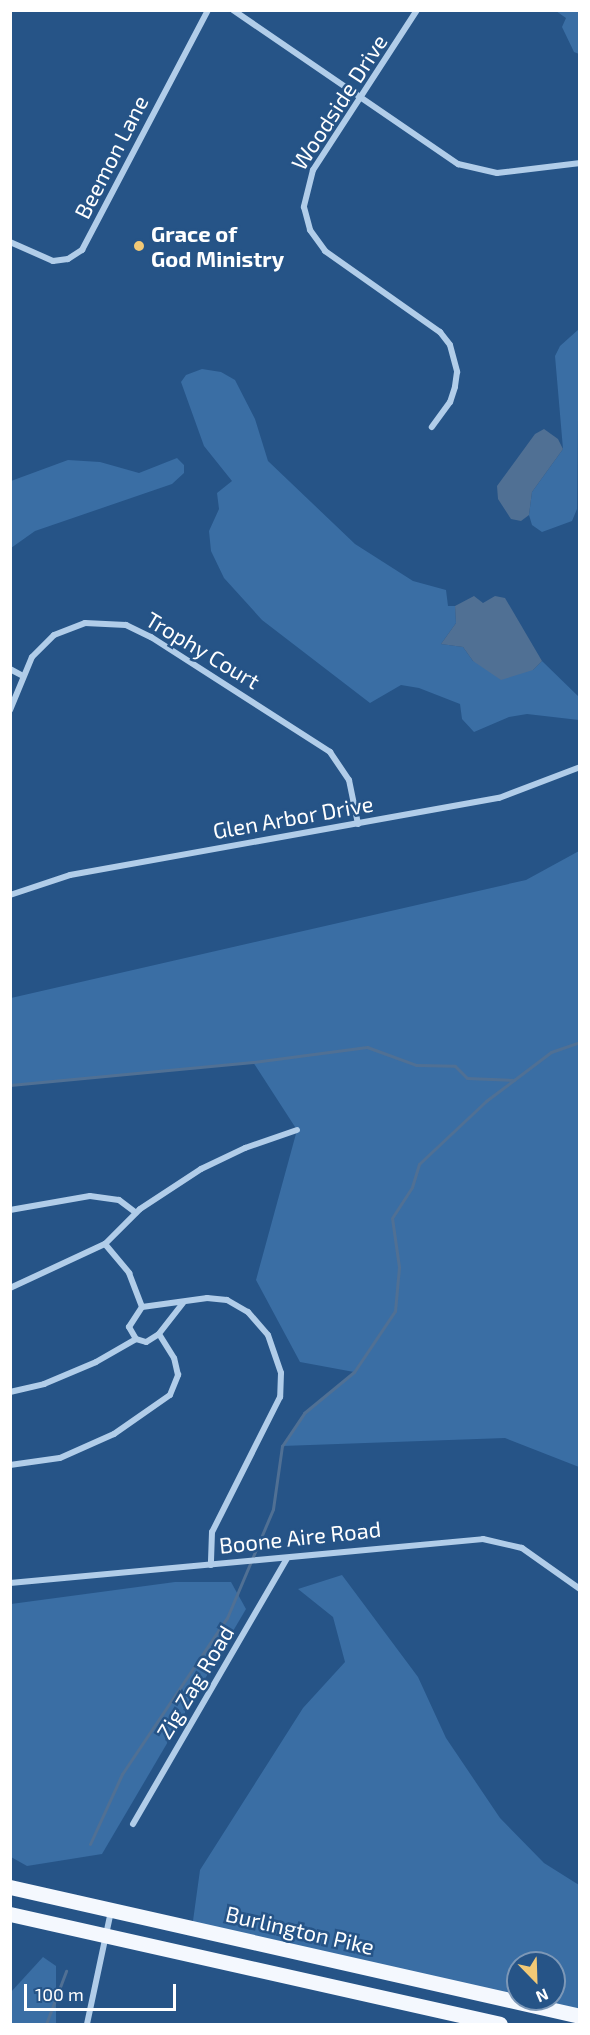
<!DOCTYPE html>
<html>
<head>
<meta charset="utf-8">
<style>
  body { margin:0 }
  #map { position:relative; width:590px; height:2035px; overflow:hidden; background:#265487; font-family:"Exo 2",sans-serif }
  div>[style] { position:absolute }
  .green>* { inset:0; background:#3a6ea4 }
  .water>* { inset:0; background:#507094 }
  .stream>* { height:3px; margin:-1.5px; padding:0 1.5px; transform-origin:1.5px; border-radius:1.5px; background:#507094 }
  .street>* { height:6px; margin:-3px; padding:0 3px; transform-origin:3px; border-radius:3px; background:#b1cde9 }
  .primary>* { height:15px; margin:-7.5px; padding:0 7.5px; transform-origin:7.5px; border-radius:7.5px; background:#f4f8fe }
  .dots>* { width:16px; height:16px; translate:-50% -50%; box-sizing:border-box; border:3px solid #265487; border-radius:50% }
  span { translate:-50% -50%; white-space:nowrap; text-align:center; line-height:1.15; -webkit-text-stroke:5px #265487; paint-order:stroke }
  .street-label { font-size:22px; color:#fff }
  .poi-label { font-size:22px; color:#fff; font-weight:700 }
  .left { translate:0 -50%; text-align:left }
  .frame { position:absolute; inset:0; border:12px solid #fff; pointer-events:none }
  .north { position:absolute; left:506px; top:1951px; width:60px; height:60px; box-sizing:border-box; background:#265487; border:2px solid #7d98b7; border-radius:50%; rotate:157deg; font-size:16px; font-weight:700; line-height:24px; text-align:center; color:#fff }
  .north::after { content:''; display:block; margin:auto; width:21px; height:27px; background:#f2c976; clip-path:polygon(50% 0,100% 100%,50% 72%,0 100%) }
  .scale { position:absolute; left:24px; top:1984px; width:152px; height:27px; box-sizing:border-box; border:3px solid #fff; border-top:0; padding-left:8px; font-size:18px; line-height:21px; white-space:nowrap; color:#fff; -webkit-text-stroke:4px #265487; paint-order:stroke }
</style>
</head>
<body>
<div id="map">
  <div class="green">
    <div style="clip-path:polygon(556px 11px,579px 11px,579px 54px,574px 52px,562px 27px,566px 18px)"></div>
    <div style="clip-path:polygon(579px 329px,577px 509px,572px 521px,542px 532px,532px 525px,529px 515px,532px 492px,563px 449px,555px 356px,560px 346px)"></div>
    <div style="clip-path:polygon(202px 369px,221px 372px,235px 380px,255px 419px,268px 461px,355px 544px,413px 581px,446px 590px,448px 606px,455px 606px,456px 623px,441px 644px,463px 647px,473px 661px,533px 670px,542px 661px,579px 697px,579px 720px,527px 714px,509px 717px,474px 732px,462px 719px,460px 704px,419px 688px,401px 685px,370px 703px,262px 620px,224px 578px,211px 551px,209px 531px,219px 509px,217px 493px,232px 481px,204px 446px,181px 382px,186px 375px)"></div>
    <div style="clip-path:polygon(177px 458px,184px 465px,184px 473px,172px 484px,35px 531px,11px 548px,11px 481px,68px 460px,100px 462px,139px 473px)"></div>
    <div style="clip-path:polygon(579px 851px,579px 1467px,505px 1438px,282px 1446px,304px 1413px,354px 1372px,300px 1362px,256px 1280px,297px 1130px,253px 1062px,11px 1085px,11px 998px,526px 880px)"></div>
    <div style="clip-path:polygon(evenodd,342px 1575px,418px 1677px,446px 1738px,500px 1818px,544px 1863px,579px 1885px,579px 2016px,192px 1928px,200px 1870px,303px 1708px,345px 1662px,333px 1617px,298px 1589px,342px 1575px,518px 1963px,554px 1963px,554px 1999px,518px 1999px,518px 1963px)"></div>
    <div style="clip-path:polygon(175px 1582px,231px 1582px,246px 1609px,102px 1854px,27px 1866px,11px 1857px,11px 1604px)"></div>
    <div style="clip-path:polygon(43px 1957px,56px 1966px,56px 2024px,11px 2024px,11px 1992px)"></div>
  </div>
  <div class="water">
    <div style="clip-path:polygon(544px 429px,558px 439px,563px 449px,532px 492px,529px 515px,521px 521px,511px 519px,498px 499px,497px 486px,535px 434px)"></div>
    <div style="clip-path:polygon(474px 596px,483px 603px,495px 596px,505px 598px,542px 661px,533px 670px,501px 680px,473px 661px,463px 647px,441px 644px,456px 623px,455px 606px)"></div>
  </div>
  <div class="stream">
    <div style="left:10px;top:1085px;width:244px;rotate:-5.4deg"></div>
    <div style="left:253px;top:1062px;width:115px;rotate:-7.5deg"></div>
    <div style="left:367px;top:1047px;width:52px;rotate:20.2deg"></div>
    <div style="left:416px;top:1065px;width:39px;rotate:1deg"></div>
    <div style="left:455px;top:1066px;width:17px;rotate:45deg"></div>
    <div style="left:467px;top:1078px;width:47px;rotate:2.4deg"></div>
    <div style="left:90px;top:1844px;width:77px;rotate:-65.4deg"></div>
    <div style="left:122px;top:1774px;width:188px;rotate:-56.1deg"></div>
    <div style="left:227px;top:1618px;width:118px;rotate:-67.1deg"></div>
    <div style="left:273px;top:1509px;width:64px;rotate:-81.9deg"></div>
    <div style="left:282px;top:1446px;width:40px;rotate:-56deg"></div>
    <div style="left:304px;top:1413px;width:65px;rotate:-39.4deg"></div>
    <div style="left:354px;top:1372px;width:73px;rotate:-56.1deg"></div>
    <div style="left:395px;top:1311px;width:44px;rotate:-84.8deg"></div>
    <div style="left:399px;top:1267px;width:49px;rotate:-98.1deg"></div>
    <div style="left:392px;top:1218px;width:37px;rotate:-57deg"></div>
    <div style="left:412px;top:1187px;width:24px;rotate:-73deg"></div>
    <div style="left:419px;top:1164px;width:92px;rotate:-43.2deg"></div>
    <div style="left:486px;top:1101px;width:81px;rotate:-37deg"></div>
    <div style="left:551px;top:1052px;width:31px;rotate:-19deg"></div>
    <div style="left:46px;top:2024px;width:57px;rotate:-69.3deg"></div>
  </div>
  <div class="street">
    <div style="left:233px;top:10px;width:273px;rotate:34.4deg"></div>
    <div style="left:458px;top:164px;width:40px;rotate:13deg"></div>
    <div style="left:497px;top:173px;width:84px;rotate:-6.9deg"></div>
    <div style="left:417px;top:10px;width:191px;rotate:123deg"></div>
    <div style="left:313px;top:170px;width:38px;rotate:104deg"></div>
    <div style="left:304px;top:207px;width:24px;rotate:75deg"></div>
    <div style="left:310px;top:230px;width:26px;rotate:54deg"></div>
    <div style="left:325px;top:251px;width:141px;rotate:35.2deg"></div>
    <div style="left:440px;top:332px;width:16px;rotate:52deg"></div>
    <div style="left:450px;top:345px;width:28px;rotate:75deg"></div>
    <div style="left:457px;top:372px;width:15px;rotate:98deg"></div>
    <div style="left:455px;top:387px;width:16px;rotate:108deg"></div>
    <div style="left:450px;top:402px;width:31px;rotate:126deg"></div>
    <div style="left:10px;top:242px;width:47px;rotate:23.8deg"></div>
    <div style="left:53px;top:261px;width:15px;rotate:-8deg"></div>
    <div style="left:68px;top:259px;width:17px;rotate:-33deg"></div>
    <div style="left:82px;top:250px;width:271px;rotate:-62.3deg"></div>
    <div style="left:10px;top:669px;width:15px;rotate:28deg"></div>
    <div style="left:10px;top:710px;width:57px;rotate:-67.5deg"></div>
    <div style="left:32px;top:657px;width:31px;rotate:-45deg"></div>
    <div style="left:54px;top:635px;width:33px;rotate:-21deg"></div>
    <div style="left:85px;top:623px;width:41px;rotate:2.8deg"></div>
    <div style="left:126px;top:625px;width:28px;rotate:26deg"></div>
    <div style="left:151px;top:637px;width:213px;rotate:32.7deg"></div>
    <div style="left:330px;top:752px;width:34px;rotate:56deg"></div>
    <div style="left:349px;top:780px;width:45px;rotate:78.4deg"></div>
    <div style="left:10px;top:895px;width:63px;rotate:-18.4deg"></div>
    <div style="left:70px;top:875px;width:436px;rotate:-10.2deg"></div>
    <div style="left:499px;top:798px;width:87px;rotate:-20.9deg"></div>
    <div style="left:10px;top:1210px;width:81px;rotate:-9.9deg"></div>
    <div style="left:90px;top:1196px;width:29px;rotate:8deg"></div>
    <div style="left:119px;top:1200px;width:21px;rotate:37deg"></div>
    <div style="left:105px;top:1244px;width:38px;rotate:50deg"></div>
    <div style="left:129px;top:1273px;width:36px;rotate:69deg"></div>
    <div style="left:10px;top:1288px;width:105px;rotate:-24.9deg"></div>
    <div style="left:105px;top:1244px;width:49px;rotate:-45deg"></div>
    <div style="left:140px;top:1209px;width:73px;rotate:-33.3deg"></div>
    <div style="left:201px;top:1169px;width:49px;rotate:-25.5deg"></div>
    <div style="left:245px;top:1148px;width:55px;rotate:-19.1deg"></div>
    <div style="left:183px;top:1303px;width:39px;rotate:128deg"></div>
    <div style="left:159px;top:1334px;width:15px;rotate:148deg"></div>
    <div style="left:146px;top:1342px;width:10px;rotate:-163deg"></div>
    <div style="left:136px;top:1339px;width:14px;rotate:-120deg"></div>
    <div style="left:129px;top:1327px;width:24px;rotate:-57deg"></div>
    <div style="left:142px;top:1307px;width:66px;rotate:-7.9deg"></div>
    <div style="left:207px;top:1298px;width:20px;rotate:6deg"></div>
    <div style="left:227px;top:1300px;width:24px;rotate:30deg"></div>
    <div style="left:248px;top:1312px;width:30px;rotate:49deg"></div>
    <div style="left:268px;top:1335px;width:40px;rotate:71.1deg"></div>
    <div style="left:281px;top:1373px;width:24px;rotate:92deg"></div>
    <div style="left:280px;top:1397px;width:151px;rotate:116.7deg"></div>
    <div style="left:212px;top:1532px;width:33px;rotate:92deg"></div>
    <div style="left:10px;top:1392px;width:35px;rotate:-13deg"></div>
    <div style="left:44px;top:1384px;width:56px;rotate:-22.9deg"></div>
    <div style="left:96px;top:1362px;width:46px;rotate:-29.9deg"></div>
    <div style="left:10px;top:1465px;width:50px;rotate:-8deg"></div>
    <div style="left:60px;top:1458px;width:59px;rotate:-24deg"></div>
    <div style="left:114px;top:1434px;width:68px;rotate:-34.9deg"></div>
    <div style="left:170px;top:1395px;width:22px;rotate:-68deg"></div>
    <div style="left:178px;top:1375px;width:17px;rotate:-103deg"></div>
    <div style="left:174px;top:1358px;width:28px;rotate:-122deg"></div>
    <div style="left:10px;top:1583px;width:475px;rotate:-5.3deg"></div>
    <div style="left:483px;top:1539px;width:40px;rotate:13deg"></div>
    <div style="left:522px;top:1548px;width:71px;rotate:35.3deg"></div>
    <div style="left:133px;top:1824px;width:307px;rotate:-59.9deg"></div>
    <div style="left:87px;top:2024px;width:116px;rotate:-78deg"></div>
  </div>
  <div class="primary">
    <div style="left:10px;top:1887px;width:584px;rotate:12.75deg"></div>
    <div style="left:10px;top:1914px;width:502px;rotate:12.65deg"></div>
  </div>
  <div class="dots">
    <div style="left:139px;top:246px;background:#f2c976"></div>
  </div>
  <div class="street-label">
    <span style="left:339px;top:102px;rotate:-57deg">Woodside Drive</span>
    <span style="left:111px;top:157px;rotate:-63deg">Beemon Lane</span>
    <span style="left:203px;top:650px;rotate:31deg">Trophy Court</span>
    <span style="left:293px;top:817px;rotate:-10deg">Glen Arbor Drive</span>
    <span style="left:300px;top:1537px;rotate:-6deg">Boone Aire Road</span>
    <span style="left:195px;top:1682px;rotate:-59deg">Zig Zag Road</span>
    <span style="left:300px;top:1930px;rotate:13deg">Burlington Pike</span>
  </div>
  <div class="poi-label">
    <span class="left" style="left:151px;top:246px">Grace of<br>God Ministry</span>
  </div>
  <div class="frame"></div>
  <div class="north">N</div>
  <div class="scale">100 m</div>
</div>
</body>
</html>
